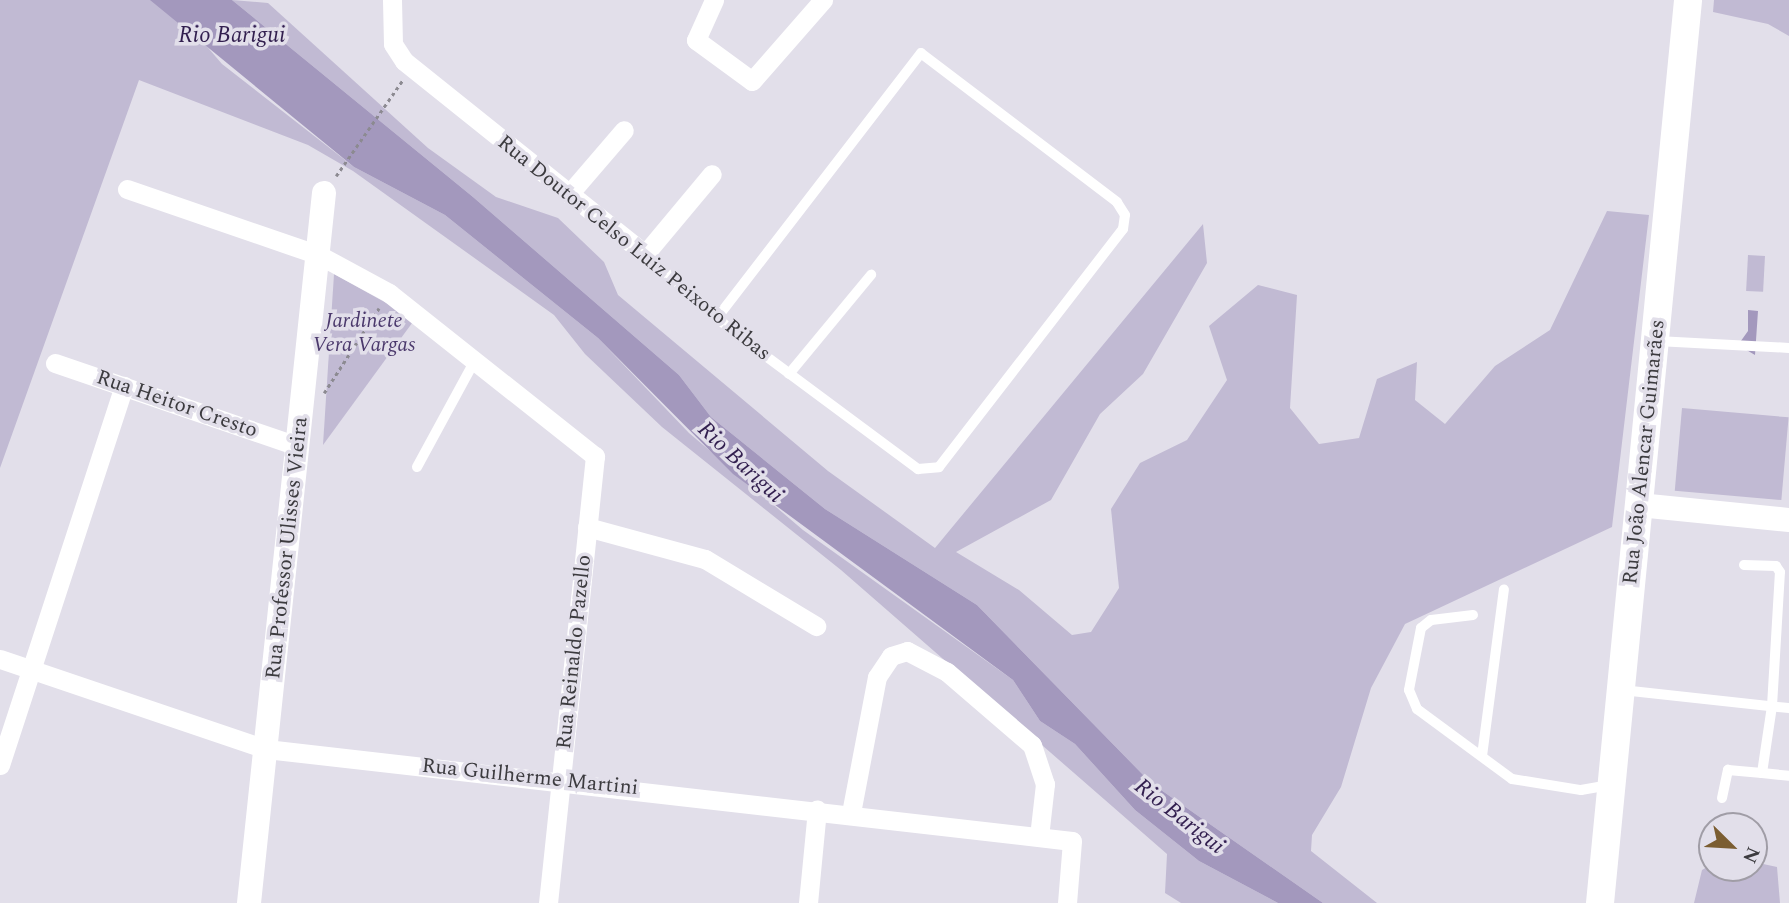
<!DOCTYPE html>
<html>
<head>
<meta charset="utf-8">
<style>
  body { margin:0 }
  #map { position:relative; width:1789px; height:903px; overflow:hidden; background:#e2dfea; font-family:Spectral,serif }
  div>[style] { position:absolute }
  .green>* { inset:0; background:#c1bad3; transform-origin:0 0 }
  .water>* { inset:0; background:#a398bd }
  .path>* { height:2.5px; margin-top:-1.25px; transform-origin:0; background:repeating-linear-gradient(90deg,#8c8a91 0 3.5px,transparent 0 7px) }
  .service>* { height:10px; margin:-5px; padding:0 5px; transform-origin:5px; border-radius:5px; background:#fff }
  .minor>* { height:19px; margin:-9.5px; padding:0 9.5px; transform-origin:9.5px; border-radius:9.5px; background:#fff }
  .tertiary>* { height:24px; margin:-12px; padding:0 12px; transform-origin:12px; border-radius:12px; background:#fff }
  .secondary>* { height:28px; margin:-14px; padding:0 14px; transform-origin:14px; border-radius:14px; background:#fff }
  span { translate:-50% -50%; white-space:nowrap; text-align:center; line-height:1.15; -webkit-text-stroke:7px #e2dfea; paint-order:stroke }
  .street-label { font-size:21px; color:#3c3b3f }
  .park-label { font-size:21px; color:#4b396c; font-style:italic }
  .water-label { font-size:23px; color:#321f4f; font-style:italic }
  .north { position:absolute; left:1698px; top:812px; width:70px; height:70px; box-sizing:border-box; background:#e2dfea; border:2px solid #a09da6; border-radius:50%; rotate:114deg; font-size:19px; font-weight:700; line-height:28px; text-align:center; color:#3c3b3f }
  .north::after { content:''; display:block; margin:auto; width:24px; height:32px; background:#7b5d31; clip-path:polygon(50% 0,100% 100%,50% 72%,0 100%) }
</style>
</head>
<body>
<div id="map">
  <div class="green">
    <div style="clip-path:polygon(0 0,167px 0,222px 64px,354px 167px,445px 215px,598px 338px,689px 433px,803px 530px,1013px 680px,1040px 721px,1075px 744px,1135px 810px,1199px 861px,1278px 903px,1181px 903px,1165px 893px,1167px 854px,841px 570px,662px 427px,585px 354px,554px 315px,353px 171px,308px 145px,139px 80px,0 468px)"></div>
    <div style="clip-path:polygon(232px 0,268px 3px,428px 148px,496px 197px,558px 218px,604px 262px,618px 295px,828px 471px,935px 548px,1203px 224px,1207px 263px,1143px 374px,1100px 414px,1051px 500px,956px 552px,1019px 590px,1072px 635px,1091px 632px,1119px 588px,1111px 509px,1140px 463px,1187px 440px,1227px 380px,1209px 326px,1258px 285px,1297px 295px,1290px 408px,1319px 444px,1359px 438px,1377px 379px,1417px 362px,1415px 400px,1445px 424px,1495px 366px,1550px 330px,1607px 211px,1649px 215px,1612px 527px,1405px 624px,1371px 688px,1341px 787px,1312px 835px,1311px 851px,1377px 903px,1323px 903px,1151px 783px,977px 605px,825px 509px,711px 417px,679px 375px,473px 197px)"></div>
    <div style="clip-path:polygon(1714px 0,1789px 0,1789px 36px,1768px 24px,1713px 12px)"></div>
    <div style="left:1748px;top:255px;width:17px;height:36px;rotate:3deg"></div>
    <div style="clip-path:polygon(334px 274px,415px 319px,323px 445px)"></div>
    <div style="left:1682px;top:408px;width:107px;height:83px;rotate:5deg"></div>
    <div style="clip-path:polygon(1754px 862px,1777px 867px,1780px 903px,1694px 903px,1702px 870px,1712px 864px,1754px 868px)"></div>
  </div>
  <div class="water">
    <div style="clip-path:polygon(150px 0,232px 0,473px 197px,679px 375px,711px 417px,825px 509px,977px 605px,1151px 783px,1323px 903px,1278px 903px,1199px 861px,1135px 810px,1075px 744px,1040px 721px,1013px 680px,733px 474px,598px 338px,445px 215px,354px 167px)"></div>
    <div style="clip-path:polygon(1748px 310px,1758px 311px,1755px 355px,1738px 345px,1748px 331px)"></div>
  </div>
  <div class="path">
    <div style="left:336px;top:176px;width:116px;rotate:-55.2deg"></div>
    <div style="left:324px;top:393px;width:101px;rotate:-57.1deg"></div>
  </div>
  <div class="service">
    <div style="left:645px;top:254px;width:116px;rotate:41.5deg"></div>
    <div style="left:732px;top:331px;width:232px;rotate:36.6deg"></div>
    <div style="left:918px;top:469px;width:21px;rotate:-5deg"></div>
    <div style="left:939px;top:467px;width:301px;rotate:-52.3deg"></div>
    <div style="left:1123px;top:229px;width:14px;rotate:-82deg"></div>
    <div style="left:1125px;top:215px;width:15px;rotate:-122deg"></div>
    <div style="left:1117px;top:202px;width:246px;rotate:-142.8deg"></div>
    <div style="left:921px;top:53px;width:331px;rotate:127.6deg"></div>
    <div style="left:1657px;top:341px;width:132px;rotate:3deg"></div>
    <div style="left:789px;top:374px;width:129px;rotate:-50.4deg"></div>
    <div style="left:417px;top:467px;width:122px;rotate:-61.5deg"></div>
    <div style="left:1473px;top:615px;width:42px;rotate:173.2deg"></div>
    <div style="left:1431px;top:620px;width:13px;rotate:141deg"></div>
    <div style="left:1421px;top:628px;width:63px;rotate:101deg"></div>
    <div style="left:1409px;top:690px;width:21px;rotate:67deg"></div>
    <div style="left:1417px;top:709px;width:118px;rotate:36.4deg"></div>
    <div style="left:1512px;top:779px;width:70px;rotate:9.1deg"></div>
    <div style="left:1581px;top:790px;width:29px;rotate:-10deg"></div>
    <div style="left:1622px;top:690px;width:168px;rotate:6.2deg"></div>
    <div style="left:1482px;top:756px;width:168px;rotate:-82.5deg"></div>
    <div style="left:1762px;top:773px;width:27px;rotate:6deg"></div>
    <div style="left:1722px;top:798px;width:29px;rotate:-78deg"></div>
    <div style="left:1728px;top:770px;width:34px;rotate:5deg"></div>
    <div style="left:1762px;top:773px;width:68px;rotate:-81.5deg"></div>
    <div style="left:1772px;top:706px;width:134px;rotate:-86.6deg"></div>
    <div style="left:1780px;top:572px;width:7px;rotate:-124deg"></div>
    <div style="left:1776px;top:566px;width:32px;rotate:-178deg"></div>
  </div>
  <div class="minor">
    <div style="left:392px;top:0;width:44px;rotate:88.7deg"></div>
    <div style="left:393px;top:44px;width:20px;rotate:57deg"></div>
    <div style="left:404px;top:61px;width:309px;rotate:38.7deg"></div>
    <div style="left:645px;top:254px;width:104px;rotate:-50.1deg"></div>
    <div style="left:714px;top:0;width:44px;rotate:114.2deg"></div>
    <div style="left:696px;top:40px;width:69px;rotate:36.2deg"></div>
    <div style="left:752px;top:81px;width:108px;rotate:-48.8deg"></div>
    <div style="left:127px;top:189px;width:203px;rotate:19deg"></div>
    <div style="left:319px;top:255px;width:80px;rotate:28.5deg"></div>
    <div style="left:389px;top:293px;width:263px;rotate:38.4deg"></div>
    <div style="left:595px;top:456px;width:449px;rotate:96deg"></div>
    <div style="left:569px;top:194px;width:84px;rotate:-49.3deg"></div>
    <div style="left:55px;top:363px;width:257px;rotate:18.9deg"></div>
    <div style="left:587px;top:527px;width:122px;rotate:15.2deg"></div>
    <div style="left:705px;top:559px;width:130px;rotate:31.1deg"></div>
    <div style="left:0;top:659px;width:281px;rotate:18.7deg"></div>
    <div style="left:266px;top:749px;width:811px;rotate:6.51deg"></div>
    <div style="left:1072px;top:841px;width:62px;rotate:94.6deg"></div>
    <div style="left:0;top:765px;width:399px;rotate:-71.9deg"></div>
    <div style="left:851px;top:813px;width:138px;rotate:-79.2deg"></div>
    <div style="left:877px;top:677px;width:25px;rotate:-56deg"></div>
    <div style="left:891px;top:656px;width:17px;rotate:-17deg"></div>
    <div style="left:907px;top:651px;width:45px;rotate:27.7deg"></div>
    <div style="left:947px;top:672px;width:112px;rotate:40.7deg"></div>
    <div style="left:1032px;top:745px;width:41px;rotate:71.6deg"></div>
    <div style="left:1045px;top:784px;width:53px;rotate:96.5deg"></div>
    <div style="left:808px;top:903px;width:94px;rotate:-84.5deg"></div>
  </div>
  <div class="tertiary">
    <div style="left:1639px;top:505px;width:151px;rotate:5.7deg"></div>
    <div style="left:249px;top:903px;width:714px;rotate:-83.97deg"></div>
  </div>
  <div class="secondary">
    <div style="left:1600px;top:903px;width:907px;rotate:-84.43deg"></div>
  </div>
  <div class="street-label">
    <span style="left:634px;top:248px;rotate:39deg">Rua Doutor Celso Luiz Peixoto Ribas</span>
    <span style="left:177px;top:404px;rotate:19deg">Rua Heitor Cresto</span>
    <span style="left:1644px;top:452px;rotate:-84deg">Rua João Alencar Guimarães</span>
    <span style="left:287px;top:548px;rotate:-84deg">Rua Professor Ulisses Vieira</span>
    <span style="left:574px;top:652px;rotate:-84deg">Rua Reinaldo Pazello</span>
    <span style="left:530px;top:777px;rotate:6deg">Rua Guilherme Martini</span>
  </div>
  <div class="park-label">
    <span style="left:364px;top:333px">Jardinete<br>Vera Vargas</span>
  </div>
  <div class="water-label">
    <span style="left:232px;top:36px">Rio Barigui</span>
    <span style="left:740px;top:463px;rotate:43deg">Rio Barigui</span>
    <span style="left:1179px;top:817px;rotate:38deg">Rio Barigui</span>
  </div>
  <div class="north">N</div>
</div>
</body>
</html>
